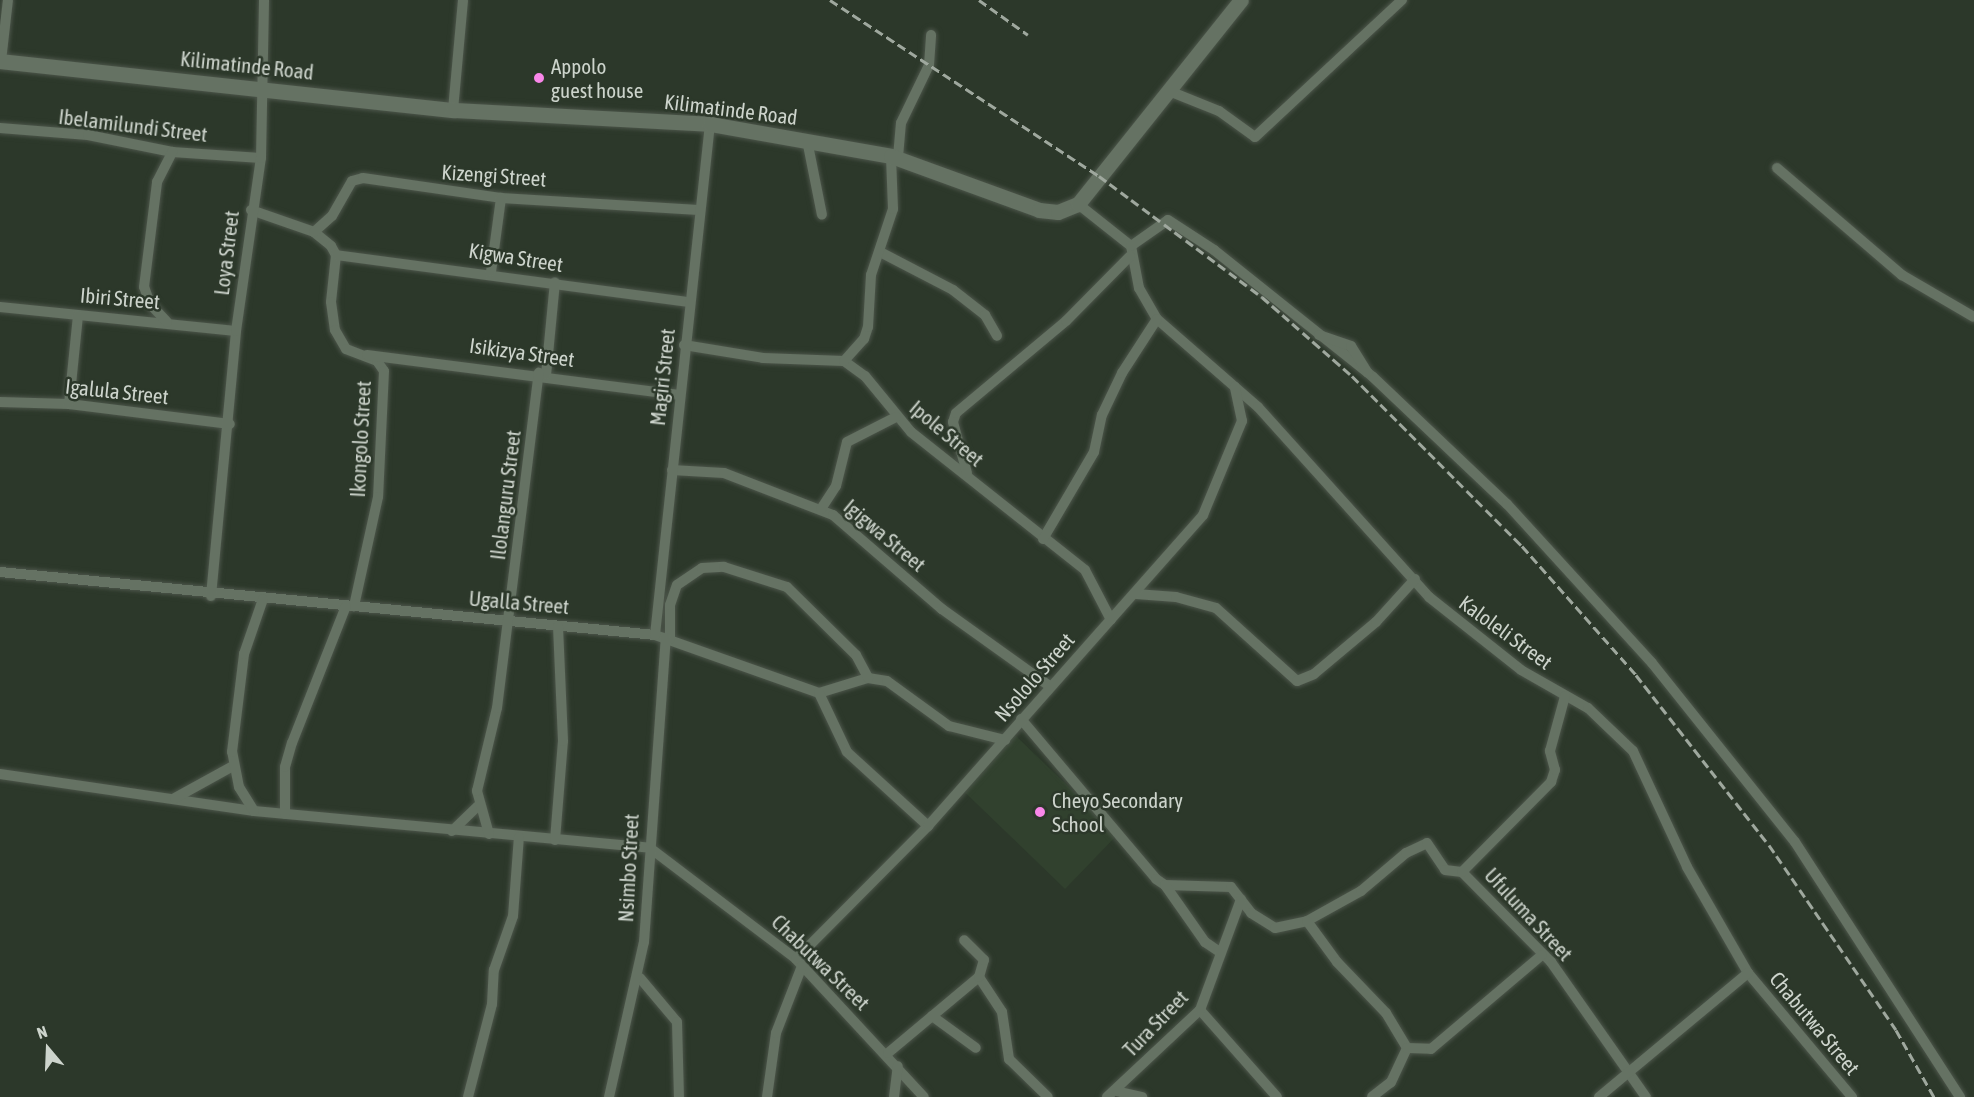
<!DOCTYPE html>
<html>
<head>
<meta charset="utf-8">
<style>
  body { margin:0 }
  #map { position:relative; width:1974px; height:1097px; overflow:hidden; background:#2c382a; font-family:"Asap Condensed",sans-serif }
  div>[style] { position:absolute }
  .built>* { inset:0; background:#31412e; transform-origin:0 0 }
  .roads { filter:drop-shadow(0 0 2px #4c554a) drop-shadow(0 0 2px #4c554a) }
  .street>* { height:10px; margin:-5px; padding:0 5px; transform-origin:5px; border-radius:5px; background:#657263 }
  .secondary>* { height:15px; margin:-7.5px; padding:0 7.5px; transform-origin:7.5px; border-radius:7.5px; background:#657263 }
  .rail>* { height:3px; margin-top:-1.5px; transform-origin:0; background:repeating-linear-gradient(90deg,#9fa89e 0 9px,transparent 0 13.5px) }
  .dots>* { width:16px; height:16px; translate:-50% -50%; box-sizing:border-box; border:3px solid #2c382a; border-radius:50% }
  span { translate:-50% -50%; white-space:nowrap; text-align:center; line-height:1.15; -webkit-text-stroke:5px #2c382a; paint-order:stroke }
  .street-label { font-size:21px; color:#cdd4cc }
  .poi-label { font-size:21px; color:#cdd4cc }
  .left { translate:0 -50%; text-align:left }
  .north { position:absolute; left:18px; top:1019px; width:60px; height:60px; -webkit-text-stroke:4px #2c382a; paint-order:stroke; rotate:341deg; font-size:16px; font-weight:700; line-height:24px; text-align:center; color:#cdd4cc }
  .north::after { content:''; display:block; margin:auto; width:21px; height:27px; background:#cdd4cc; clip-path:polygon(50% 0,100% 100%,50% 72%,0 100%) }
</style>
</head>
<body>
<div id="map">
  <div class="built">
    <div style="left:1015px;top:735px;width:143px;height:76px;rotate:44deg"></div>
  </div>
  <div class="roads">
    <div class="street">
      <div style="left:1px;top:61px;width:61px;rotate:-83.5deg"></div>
      <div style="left:1169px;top:91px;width:54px;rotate:21.8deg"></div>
      <div style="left:1219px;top:111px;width:44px;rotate:35.8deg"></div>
      <div style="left:1255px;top:137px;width:201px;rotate:-43deg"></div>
      <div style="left:453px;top:110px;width:110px;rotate:-84.8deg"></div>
      <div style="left:0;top:128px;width:88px;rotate:4.5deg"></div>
      <div style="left:88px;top:135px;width:86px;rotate:11.4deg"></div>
      <div style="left:172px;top:152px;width:89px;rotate:3.9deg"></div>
      <div style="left:807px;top:140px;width:76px;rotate:78.7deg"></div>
      <div style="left:898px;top:157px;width:34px;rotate:-85deg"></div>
      <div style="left:901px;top:123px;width:64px;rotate:-64.2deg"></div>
      <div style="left:929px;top:65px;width:30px;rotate:-86deg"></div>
      <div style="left:1777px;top:168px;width:165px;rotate:40.6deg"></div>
      <div style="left:1902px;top:275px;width:83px;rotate:30.3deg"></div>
      <div style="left:1078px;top:204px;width:68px;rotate:38.4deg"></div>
      <div style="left:1131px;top:246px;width:43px;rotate:79.2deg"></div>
      <div style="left:1139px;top:288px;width:36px;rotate:60deg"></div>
      <div style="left:1157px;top:319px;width:134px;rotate:41.1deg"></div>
      <div style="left:1258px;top:407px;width:256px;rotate:48deg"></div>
      <div style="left:1429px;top:597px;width:117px;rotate:38.4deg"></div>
      <div style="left:1521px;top:670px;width:77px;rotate:29.6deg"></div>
      <div style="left:1588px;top:708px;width:62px;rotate:43.7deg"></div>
      <div style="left:1633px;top:751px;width:128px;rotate:65deg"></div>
      <div style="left:1687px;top:867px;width:122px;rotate:60.1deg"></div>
      <div style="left:1748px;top:973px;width:162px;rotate:50deg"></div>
      <div style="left:251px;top:210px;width:67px;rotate:19.2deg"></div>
      <div style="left:314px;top:232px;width:22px;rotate:39deg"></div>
      <div style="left:331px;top:246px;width:10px;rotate:61deg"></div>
      <div style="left:336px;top:255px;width:47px;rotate:96.1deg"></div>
      <div style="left:331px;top:302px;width:28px;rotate:82deg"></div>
      <div style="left:335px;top:330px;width:22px;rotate:60deg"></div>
      <div style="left:346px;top:349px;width:33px;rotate:21deg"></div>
      <div style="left:377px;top:361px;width:12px;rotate:55deg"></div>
      <div style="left:384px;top:371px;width:126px;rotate:92.7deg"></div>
      <div style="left:378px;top:497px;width:112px;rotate:102.4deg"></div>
      <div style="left:314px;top:232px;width:24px;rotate:-42deg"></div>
      <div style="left:332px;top:216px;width:40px;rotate:-60.3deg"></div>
      <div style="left:352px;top:181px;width:11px;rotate:-15deg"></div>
      <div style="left:363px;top:178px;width:139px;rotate:8.2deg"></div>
      <div style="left:501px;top:198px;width:198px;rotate:3.5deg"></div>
      <div style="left:1131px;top:246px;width:45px;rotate:-35.1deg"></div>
      <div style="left:1168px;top:220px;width:55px;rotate:33.1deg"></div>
      <div style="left:1214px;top:250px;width:203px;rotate:38.6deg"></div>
      <div style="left:1373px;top:377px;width:185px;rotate:43.5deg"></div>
      <div style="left:1507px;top:504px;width:215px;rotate:47.6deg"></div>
      <div style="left:1652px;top:663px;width:229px;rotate:51.4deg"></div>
      <div style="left:1795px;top:842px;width:304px;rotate:57.1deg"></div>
      <div style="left:882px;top:253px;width:80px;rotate:27.5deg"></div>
      <div style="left:953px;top:290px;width:41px;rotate:38deg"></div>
      <div style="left:985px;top:315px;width:24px;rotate:60deg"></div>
      <div style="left:336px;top:255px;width:357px;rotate:7.6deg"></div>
      <div style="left:491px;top:272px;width:75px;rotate:-82.3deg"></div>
      <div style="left:0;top:307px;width:237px;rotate:5.8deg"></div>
      <div style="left:167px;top:322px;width:25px;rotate:-133deg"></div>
      <div style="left:150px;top:304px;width:18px;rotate:-109deg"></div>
      <div style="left:144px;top:287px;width:106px;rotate:-82.9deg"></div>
      <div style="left:157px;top:182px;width:34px;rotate:-63deg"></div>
      <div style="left:1319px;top:335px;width:34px;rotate:19deg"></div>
      <div style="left:1351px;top:346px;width:31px;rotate:58deg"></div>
      <div style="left:684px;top:345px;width:80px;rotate:9.3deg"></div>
      <div style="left:763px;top:358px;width:81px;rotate:2.1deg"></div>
      <div style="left:844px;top:361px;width:26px;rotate:36deg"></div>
      <div style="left:865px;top:376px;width:72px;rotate:50.6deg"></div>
      <div style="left:911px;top:432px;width:222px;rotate:38.4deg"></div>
      <div style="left:1085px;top:570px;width:56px;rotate:62.5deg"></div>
      <div style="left:367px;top:355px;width:315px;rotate:7.3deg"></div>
      <div style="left:844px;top:361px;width:30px;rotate:-48deg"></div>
      <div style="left:864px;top:339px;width:13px;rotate:-72deg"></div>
      <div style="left:868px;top:327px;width:52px;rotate:-86.7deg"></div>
      <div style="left:871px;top:275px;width:70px;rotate:-71.6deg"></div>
      <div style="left:893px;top:209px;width:53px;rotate:-92.2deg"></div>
      <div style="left:546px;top:375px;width:93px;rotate:-84.5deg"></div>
      <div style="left:0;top:402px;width:69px;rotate:1.7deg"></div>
      <div style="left:69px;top:404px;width:162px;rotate:7.1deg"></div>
      <div style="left:69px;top:404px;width:89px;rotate:-84.2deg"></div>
      <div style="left:672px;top:470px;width:52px;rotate:3.3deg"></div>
      <div style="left:724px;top:473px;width:117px;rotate:21.1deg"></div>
      <div style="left:833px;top:515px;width:144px;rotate:40.8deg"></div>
      <div style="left:942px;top:609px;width:130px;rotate:35.6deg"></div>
      <div style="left:967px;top:473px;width:53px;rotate:-105.4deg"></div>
      <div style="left:953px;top:422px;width:9px;rotate:-72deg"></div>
      <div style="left:956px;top:413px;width:143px;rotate:-39.9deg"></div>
      <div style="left:1066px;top:321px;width:91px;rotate:-45.4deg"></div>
      <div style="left:821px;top:509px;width:27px;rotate:-57deg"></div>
      <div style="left:836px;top:486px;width:45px;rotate:-76deg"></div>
      <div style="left:847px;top:442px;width:55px;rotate:-27deg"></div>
      <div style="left:1043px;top:539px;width:101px;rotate:-59.6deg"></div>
      <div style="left:1094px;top:452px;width:38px;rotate:-78deg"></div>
      <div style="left:1102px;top:415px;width:47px;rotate:-64.5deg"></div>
      <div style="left:1122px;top:373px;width:64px;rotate:-57.1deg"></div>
      <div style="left:0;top:572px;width:658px;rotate:5.49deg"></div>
      <div style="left:655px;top:635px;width:174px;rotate:19.5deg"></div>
      <div style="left:819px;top:693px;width:51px;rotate:-17deg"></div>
      <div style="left:868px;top:678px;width:19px;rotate:9deg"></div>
      <div style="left:887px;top:681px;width:77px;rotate:36deg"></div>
      <div style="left:949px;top:726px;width:58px;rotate:14deg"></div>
      <div style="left:1136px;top:594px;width:40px;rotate:4.3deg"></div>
      <div style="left:1176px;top:597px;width:41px;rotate:15.4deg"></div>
      <div style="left:1216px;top:608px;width:109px;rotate:42deg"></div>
      <div style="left:1297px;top:681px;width:18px;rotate:-22deg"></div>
      <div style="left:1314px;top:674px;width:81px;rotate:-40deg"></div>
      <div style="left:1376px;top:622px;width:58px;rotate:-47.8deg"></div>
      <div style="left:211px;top:596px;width:266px;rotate:-84.6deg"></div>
      <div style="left:236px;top:331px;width:175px;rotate:-81.8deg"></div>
      <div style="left:261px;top:158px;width:158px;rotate:-88.9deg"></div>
      <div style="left:655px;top:635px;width:514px;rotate:-83.86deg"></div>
      <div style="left:670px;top:639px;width:34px;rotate:-90deg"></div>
      <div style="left:670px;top:605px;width:21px;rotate:-71deg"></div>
      <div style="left:677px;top:585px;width:30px;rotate:-34deg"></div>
      <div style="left:702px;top:568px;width:22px;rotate:-3deg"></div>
      <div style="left:724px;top:567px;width:66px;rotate:17.6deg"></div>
      <div style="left:787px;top:587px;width:97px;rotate:44.6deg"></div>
      <div style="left:856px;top:655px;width:26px;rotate:62deg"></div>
      <div style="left:819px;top:693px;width:65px;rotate:64.6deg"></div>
      <div style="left:847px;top:752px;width:110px;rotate:42.4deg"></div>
      <div style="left:1021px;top:719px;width:209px;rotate:49.8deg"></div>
      <div style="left:1156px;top:879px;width:11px;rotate:34deg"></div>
      <div style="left:1165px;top:885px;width:66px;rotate:1.7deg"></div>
      <div style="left:1231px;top:887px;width:33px;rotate:52deg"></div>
      <div style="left:1251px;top:913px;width:28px;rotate:32deg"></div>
      <div style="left:1275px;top:928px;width:33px;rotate:-12deg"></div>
      <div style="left:1307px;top:921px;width:62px;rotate:-29.1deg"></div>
      <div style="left:1361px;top:891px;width:59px;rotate:-40.2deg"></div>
      <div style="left:1406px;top:853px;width:23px;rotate:-25deg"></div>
      <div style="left:1427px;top:843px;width:32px;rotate:56deg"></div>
      <div style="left:1445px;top:870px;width:17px;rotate:7deg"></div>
      <div style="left:1462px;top:872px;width:127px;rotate:45.3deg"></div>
      <div style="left:1551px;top:962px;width:165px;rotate:54.9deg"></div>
      <div style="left:0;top:774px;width:257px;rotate:8.3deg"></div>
      <div style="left:254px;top:811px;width:398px;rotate:5.3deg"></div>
      <div style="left:650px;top:848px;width:183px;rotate:37.2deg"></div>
      <div style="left:796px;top:959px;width:188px;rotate:47.2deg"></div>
      <div style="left:175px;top:798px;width:66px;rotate:-28.9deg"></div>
      <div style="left:254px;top:811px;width:28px;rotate:-122deg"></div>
      <div style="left:239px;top:787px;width:36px;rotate:-101deg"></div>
      <div style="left:232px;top:752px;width:99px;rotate:-83deg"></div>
      <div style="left:244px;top:654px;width:58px;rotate:-70.9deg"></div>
      <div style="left:285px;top:814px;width:47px;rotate:-90deg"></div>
      <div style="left:285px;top:767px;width:25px;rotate:-74deg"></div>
      <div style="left:292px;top:743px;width:147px;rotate:-68.5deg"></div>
      <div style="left:452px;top:831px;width:36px;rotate:-44deg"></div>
      <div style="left:489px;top:834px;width:45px;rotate:-105.6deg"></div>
      <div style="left:477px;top:791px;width:85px;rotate:-76.5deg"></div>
      <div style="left:497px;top:708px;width:338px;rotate:-82.9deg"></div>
      <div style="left:555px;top:840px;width:99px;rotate:-85.4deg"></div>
      <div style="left:563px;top:741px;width:115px;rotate:-92.5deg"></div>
      <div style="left:1462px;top:872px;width:127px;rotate:-45.3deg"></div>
      <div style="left:1551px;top:782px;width:13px;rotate:-72deg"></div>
      <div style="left:1555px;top:770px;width:20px;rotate:-105deg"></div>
      <div style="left:1550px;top:751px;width:57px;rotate:-74.7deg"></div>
      <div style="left:1165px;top:885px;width:70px;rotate:54.9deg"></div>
      <div style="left:1205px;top:942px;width:18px;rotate:34deg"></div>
      <div style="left:1307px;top:921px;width:51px;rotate:53.8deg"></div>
      <div style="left:1337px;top:962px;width:71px;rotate:46.1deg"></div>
      <div style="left:1386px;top:1013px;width:41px;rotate:59deg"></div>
      <div style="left:1407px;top:1048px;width:38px;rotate:115deg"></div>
      <div style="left:1391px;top:1082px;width:24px;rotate:142deg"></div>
      <div style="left:796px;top:959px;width:187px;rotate:-45.2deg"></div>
      <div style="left:928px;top:826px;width:415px;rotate:-48.5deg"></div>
      <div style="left:1203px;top:515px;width:102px;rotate:-67.5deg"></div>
      <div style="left:1242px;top:421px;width:35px;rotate:-102deg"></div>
      <div style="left:979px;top:977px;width:42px;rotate:56.7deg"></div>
      <div style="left:1002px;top:1012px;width:48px;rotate:81.5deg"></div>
      <div style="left:1009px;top:1059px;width:54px;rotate:44.3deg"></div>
      <div style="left:640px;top:978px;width:57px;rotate:49.9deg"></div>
      <div style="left:677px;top:1022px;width:75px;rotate:88.5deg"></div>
      <div style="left:1200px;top:1010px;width:116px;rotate:48.5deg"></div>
      <div style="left:932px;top:1016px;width:54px;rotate:36deg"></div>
      <div style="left:1407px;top:1048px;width:24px;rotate:2deg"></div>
      <div style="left:1431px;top:1049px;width:145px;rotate:-40.3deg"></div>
      <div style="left:888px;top:1053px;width:119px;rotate:-39.9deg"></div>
      <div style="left:979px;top:977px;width:18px;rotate:-74deg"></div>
      <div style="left:984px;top:960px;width:28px;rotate:-135deg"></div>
      <div style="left:1116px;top:1091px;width:27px;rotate:13deg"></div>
      <div style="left:468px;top:1097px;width:96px;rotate:-75.5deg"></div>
      <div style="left:492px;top:1004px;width:34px;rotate:-87deg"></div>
      <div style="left:494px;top:970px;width:57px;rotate:-70.6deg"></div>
      <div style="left:513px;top:916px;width:79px;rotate:-85.7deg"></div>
      <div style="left:609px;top:1097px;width:159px;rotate:-77.3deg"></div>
      <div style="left:644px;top:942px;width:305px;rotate:-85.9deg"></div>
      <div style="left:767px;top:1097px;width:65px;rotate:-82deg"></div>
      <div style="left:776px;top:1033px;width:72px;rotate:-68.8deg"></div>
      <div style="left:894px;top:1097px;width:31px;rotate:-83deg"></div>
      <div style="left:1107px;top:1097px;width:127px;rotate:-43.1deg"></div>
      <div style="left:1200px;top:1010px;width:118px;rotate:-69.7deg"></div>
      <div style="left:1599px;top:1097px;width:194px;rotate:-39.8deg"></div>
    </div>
    <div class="secondary">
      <div style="left:0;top:61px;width:456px;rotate:6.2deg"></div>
      <div style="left:453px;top:110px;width:257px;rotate:3.1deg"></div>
      <div style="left:710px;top:124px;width:184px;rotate:10deg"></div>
      <div style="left:891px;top:156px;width:158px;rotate:20deg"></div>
      <div style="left:1039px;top:210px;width:19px;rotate:6deg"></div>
      <div style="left:1058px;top:212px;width:22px;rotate:-22deg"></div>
      <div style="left:1078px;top:204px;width:261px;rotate:-51.4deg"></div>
    </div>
  </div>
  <div class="rail">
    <div style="left:830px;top:0;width:321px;rotate:33.2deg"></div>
    <div style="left:1099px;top:176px;width:203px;rotate:36.6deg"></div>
    <div style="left:1262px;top:297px;width:120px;rotate:41.3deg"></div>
    <div style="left:1352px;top:376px;width:240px;rotate:45deg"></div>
    <div style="left:1522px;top:546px;width:172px;rotate:48.5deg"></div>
    <div style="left:1636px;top:675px;width:216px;rotate:52deg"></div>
    <div style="left:1769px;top:845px;width:224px;rotate:55.5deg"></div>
    <div style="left:1896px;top:1030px;width:77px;rotate:60.4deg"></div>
    <div style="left:979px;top:0;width:60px;rotate:35.5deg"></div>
  </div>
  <div class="dots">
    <div style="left:539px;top:78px;background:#f987e9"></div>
    <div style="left:1040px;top:812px;background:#f987e9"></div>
  </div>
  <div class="street-label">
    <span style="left:247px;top:65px;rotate:6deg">Kilimatinde Road</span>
    <span style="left:731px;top:109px;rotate:7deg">Kilimatinde Road</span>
    <span style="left:133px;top:125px;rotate:7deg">Ibelamilundi Street</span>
    <span style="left:494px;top:175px;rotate:4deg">Kizengi Street</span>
    <span style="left:226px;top:253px;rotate:-83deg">Loya Street</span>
    <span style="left:516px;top:257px;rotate:9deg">Kigwa Street</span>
    <span style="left:120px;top:298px;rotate:5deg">Ibiri Street</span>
    <span style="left:522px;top:352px;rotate:8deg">Isikizya Street</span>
    <span style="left:662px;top:377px;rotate:-84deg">Magiri Street</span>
    <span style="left:117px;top:391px;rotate:6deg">Igalula Street</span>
    <span style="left:947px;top:433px;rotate:40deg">Ipole Street</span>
    <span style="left:360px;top:439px;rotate:-87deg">Ikongolo Street</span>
    <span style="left:505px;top:495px;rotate:-83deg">Ilolanguru Street</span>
    <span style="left:885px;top:535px;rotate:40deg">Igigwa Street</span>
    <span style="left:519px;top:602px;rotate:5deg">Ugalla Street</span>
    <span style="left:1506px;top:632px;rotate:36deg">Kaloleli Street</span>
    <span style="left:1034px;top:677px;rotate:-49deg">Nsololo Street</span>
    <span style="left:628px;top:868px;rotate:-87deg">Nsimbo Street</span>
    <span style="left:1529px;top:914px;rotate:47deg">Ufuluma Street</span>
    <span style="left:821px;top:962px;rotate:44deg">Chabutwa Street</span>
    <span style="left:1155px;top:1023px;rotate:-46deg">Tura Street</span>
    <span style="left:1815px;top:1023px;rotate:50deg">Chabutwa Street</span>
  </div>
  <div class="poi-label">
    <span class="left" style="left:551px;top:78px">Appolo<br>guest house</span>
    <span class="left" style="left:1052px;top:812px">Cheyo Secondary<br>School</span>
  </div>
  <div class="north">N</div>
</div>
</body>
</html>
